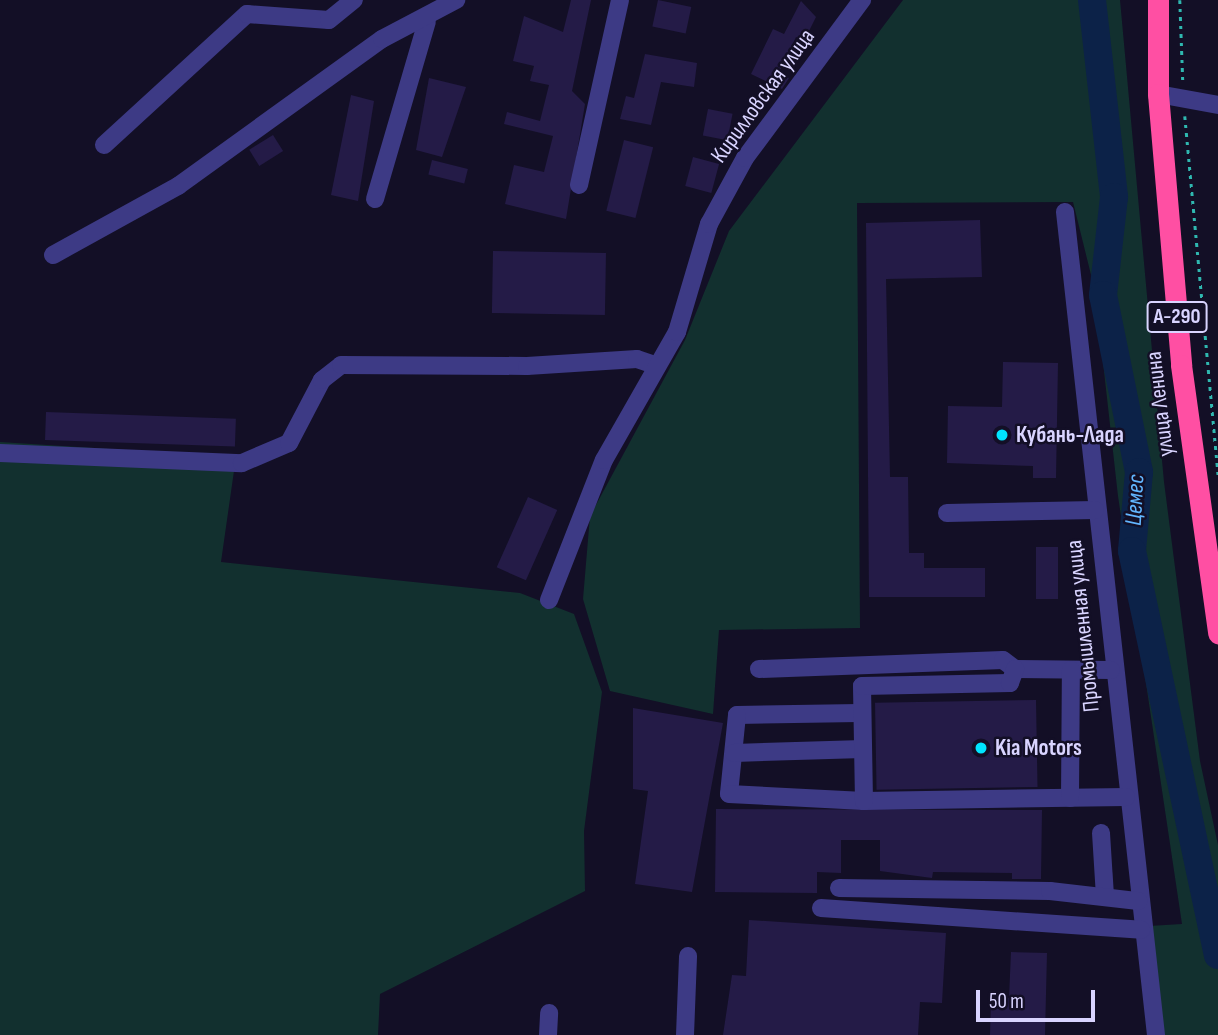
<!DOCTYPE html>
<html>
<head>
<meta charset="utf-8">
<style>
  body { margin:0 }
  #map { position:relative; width:1218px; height:1035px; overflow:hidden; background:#130f26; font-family:"Sofia Sans Condensed",sans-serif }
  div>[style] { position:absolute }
  .green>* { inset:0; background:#12302f }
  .river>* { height:28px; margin:-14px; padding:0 14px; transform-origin:14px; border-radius:14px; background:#0c2248 }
  .building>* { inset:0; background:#241b47; transform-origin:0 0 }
  .path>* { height:2.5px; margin-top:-1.25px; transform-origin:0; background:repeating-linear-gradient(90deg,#2fb8b0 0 3.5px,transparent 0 8.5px) }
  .minor>* { height:18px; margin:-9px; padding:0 9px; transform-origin:9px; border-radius:9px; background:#3d3a85 }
  .highway>* { height:21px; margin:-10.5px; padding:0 10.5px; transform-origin:10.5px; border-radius:10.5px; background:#ff4fa3 }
  .dots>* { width:19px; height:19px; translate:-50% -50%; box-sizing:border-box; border:4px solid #130f26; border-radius:50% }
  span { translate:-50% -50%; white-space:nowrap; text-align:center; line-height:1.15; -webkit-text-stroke:5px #130f26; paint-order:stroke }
  .shield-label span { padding:2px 5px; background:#130f26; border:2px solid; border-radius:5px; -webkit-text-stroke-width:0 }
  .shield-label { font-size:21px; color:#d9d4ff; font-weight:700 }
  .street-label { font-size:23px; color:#d9d4ff }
  .poi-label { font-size:23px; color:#d9d4ff; font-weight:700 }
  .left { translate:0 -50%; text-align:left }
  .water-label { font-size:24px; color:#62b6ff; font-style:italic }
  .scale { position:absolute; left:976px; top:990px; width:119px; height:32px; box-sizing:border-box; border:4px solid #d9d4ff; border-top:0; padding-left:9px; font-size:21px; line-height:24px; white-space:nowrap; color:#d9d4ff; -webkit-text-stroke:5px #130f26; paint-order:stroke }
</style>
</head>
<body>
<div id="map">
  <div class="green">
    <div style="clip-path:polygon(903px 0,1120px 0,1164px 482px,1200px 761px,1218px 845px,1218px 1035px,1163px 1035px,1149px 926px,1182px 924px,1118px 496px,1095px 291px,1073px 202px,857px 203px,860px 628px,719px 630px,713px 714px,610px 691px,583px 599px,590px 516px,685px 340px,729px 231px)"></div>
    <div style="clip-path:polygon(0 442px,236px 457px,221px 562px,520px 593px,574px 614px,602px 692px,584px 831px,585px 891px,380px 994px,378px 1035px,0 1035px)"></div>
  </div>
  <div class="river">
    <div style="left:1092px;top:0;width:198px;rotate:83.6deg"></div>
    <div style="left:1114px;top:197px;width:99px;rotate:96.4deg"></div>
    <div style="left:1103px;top:295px;width:181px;rotate:78.5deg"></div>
    <div style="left:1139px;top:472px;width:79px;rotate:95.1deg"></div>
    <div style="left:1132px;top:551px;width:413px;rotate:78deg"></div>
  </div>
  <div class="building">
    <div style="clip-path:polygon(571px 0,591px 0,572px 91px,585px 104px,566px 219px,505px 204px,514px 165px,544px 172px,553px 136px,504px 124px,507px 112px,540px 121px,549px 85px,530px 81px,534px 66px,513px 61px,524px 16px,563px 32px)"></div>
    <div style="left:658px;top:0;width:34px;height:27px;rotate:12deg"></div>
    <div style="clip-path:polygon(801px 1px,816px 17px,804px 41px,796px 37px,779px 73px,789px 78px,782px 89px,751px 74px,773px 29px,784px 34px)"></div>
    <div style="clip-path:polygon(645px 54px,697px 63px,694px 87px,661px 82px,651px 125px,620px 119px,626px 96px,634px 98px)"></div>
    <div style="clip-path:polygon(429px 78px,466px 87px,442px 157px,416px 150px)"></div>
    <div style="clip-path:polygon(351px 95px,374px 101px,358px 201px,331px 195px)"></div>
    <div style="left:708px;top:109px;width:25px;height:27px;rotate:11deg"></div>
    <div style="left:273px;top:135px;width:19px;height:28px;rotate:58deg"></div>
    <div style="left:624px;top:140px;width:30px;height:73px;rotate:14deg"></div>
    <div style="left:693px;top:157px;width:27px;height:30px;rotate:15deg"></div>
    <div style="left:432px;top:160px;width:37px;height:15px;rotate:14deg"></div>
    <div style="clip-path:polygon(980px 220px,982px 277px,886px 279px,890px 477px,908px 477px,909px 553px,924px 553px,924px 568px,985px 568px,985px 597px,869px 597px,866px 223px)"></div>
    <div style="left:493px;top:251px;width:113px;height:62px;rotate:1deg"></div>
    <div style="clip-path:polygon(1003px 362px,1058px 363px,1056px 478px,1033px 478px,1033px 466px,947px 463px,948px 406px,1002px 407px)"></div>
    <div style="left:46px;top:412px;width:190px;height:28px;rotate:2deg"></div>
    <div style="left:528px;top:497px;width:32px;height:77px;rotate:24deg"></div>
    <div style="left:1036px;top:547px;width:22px;height:52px"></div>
    <div style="left:1036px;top:700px;width:87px;height:161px;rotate:89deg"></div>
    <div style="clip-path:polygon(633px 708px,723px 723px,692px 892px,635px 884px,648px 791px,633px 789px)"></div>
    <div style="clip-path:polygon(716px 809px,1042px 810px,1041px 879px,1012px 879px,1012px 873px,933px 872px,932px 878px,880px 871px,880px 840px,841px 840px,841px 873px,817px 872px,817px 893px,715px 892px)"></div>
    <div style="clip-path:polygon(749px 920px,946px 933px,942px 1003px,920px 1002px,918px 1035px,723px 1035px,732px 975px,746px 976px)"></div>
    <div style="clip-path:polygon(1011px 952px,1047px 953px,1045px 1035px,990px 1035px,991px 998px,1009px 998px)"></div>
  </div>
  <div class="path">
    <div style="left:1180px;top:0;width:82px;rotate:87.9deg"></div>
    <div style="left:1185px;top:116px;width:361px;rotate:84.7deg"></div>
  </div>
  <div class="minor">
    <div style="left:1158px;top:94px;width:61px;rotate:10.4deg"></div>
    <div style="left:104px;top:145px;width:194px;rotate:-42.5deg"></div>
    <div style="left:247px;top:14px;width:82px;rotate:4.2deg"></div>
    <div style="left:329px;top:20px;width:32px;rotate:-39deg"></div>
    <div style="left:579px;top:185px;width:189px;rotate:-77.5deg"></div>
    <div style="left:375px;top:199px;width:185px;rotate:-73.7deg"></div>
    <div style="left:1065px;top:212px;width:828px;rotate:83.69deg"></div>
    <div style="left:53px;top:255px;width:143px;rotate:-28.9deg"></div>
    <div style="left:178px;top:186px;width:251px;rotate:-35.8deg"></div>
    <div style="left:382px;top:39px;width:84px;rotate:-27.8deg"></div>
    <div style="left:0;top:453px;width:242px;rotate:2.4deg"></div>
    <div style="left:242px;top:463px;width:51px;rotate:-23.1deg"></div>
    <div style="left:289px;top:443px;width:71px;rotate:-62.4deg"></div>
    <div style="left:322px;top:380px;width:24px;rotate:-38deg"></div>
    <div style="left:341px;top:365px;width:186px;rotate:0.3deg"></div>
    <div style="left:527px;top:366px;width:110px;rotate:-3.6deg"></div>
    <div style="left:637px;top:359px;width:21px;rotate:19deg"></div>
    <div style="left:947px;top:513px;width:148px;rotate:-1.2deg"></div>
    <div style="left:549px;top:600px;width:150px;rotate:-68.6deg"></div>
    <div style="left:604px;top:460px;width:147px;rotate:-60.3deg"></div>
    <div style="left:677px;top:332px;width:113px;rotate:-73.5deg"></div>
    <div style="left:709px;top:224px;width:75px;rotate:-61.4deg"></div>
    <div style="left:745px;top:158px;width:197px;rotate:-53.5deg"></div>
    <div style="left:759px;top:669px;width:244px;rotate:-2.1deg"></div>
    <div style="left:1003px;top:660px;width:15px;rotate:37deg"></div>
    <div style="left:1015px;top:669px;width:96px;rotate:0.6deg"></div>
    <div style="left:859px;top:713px;width:122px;rotate:179.1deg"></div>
    <div style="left:737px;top:715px;width:79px;rotate:95.8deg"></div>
    <div style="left:729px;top:794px;width:135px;rotate:3deg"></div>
    <div style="left:864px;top:801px;width:262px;rotate:-0.9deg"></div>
    <div style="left:734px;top:753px;width:129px;rotate:-1.8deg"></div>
    <div style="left:1070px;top:798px;width:128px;rotate:-89.6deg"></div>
    <div style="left:864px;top:801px;width:115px;rotate:-91deg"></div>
    <div style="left:862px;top:686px;width:148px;rotate:-1.2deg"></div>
    <div style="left:1010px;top:683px;width:15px;rotate:-70deg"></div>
    <div style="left:1101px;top:833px;width:64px;rotate:86.4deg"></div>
    <div style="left:839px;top:888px;width:211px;rotate:0.8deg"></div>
    <div style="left:1050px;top:891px;width:89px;rotate:6.5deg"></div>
    <div style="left:821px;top:908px;width:321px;rotate:3.9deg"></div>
    <div style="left:548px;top:1035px;width:22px;rotate:-87deg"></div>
    <div style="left:685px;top:1035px;width:79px;rotate:-87.8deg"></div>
  </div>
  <div class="highway">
    <div style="left:1158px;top:0;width:94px;rotate:90deg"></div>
    <div style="left:1158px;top:94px;width:272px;rotate:85.1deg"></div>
    <div style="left:1181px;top:365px;width:271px;rotate:82.1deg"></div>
  </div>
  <div class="dots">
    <div style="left:1002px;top:435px;background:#00e5ff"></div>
    <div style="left:981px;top:748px;background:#00e5ff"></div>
  </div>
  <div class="shield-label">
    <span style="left:1177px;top:317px">А-290</span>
  </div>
  <div class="street-label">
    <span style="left:763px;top:96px;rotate:-54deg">Кирилловская улица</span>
    <span style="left:1160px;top:404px;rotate:-97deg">улица Ленина</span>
    <span style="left:1083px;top:626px;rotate:-96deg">Промышленная улица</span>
  </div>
  <div class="poi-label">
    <span class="left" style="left:1016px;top:435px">Кубань-Лада</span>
    <span class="left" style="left:995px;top:748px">Kia Motors</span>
  </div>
  <div class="water-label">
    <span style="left:1135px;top:500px;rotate:-87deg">Цемес</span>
  </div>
  <div class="scale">50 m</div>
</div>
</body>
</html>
